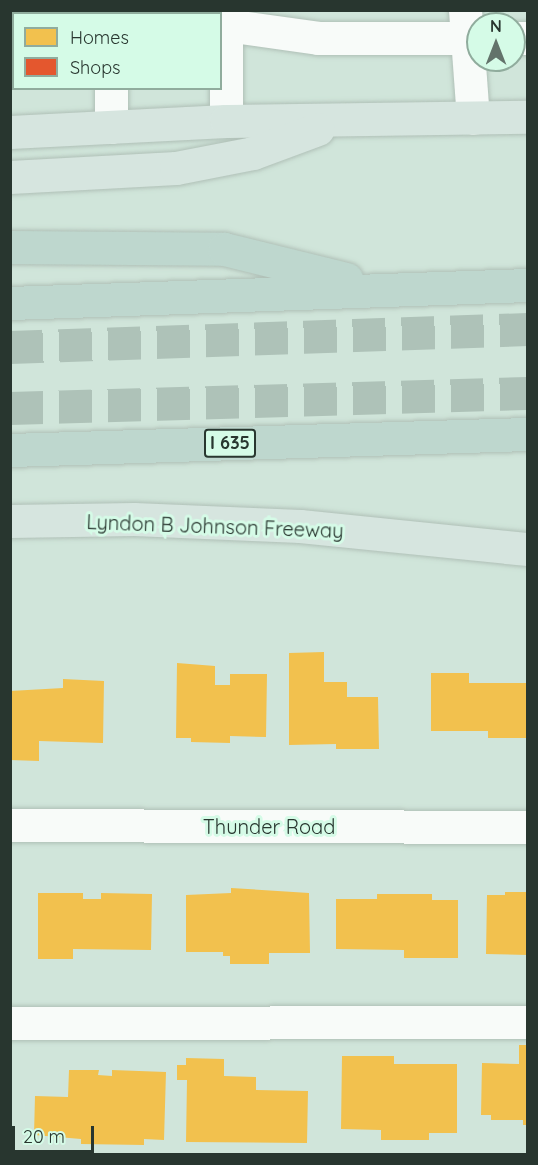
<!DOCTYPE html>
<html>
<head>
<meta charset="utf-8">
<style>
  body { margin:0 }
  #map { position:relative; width:538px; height:1165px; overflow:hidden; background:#d0e5da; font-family:Quicksand,sans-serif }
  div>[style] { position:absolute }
  .homes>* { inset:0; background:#f2c14e }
  .shops>* { inset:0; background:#e4572e }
  .highway-tunnel>* { height:33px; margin-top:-16.5px; transform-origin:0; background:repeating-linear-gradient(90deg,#aec2b8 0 33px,transparent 0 49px) }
  .roads { filter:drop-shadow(0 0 2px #b0c0b7) drop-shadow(0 0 2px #b0c0b7) }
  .minor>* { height:33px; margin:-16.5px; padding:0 16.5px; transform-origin:16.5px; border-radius:16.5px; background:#f8fbf9 }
  .major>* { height:33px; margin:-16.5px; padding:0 16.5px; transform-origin:16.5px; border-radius:16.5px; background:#d6e5df }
  .highway>* { height:33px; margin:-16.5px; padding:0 16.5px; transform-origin:16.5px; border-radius:16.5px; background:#bed7ce }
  span { translate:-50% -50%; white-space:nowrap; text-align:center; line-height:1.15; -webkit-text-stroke:6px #d5fbe7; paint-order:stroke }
  .shield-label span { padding:2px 4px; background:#d5fbe7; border:2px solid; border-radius:4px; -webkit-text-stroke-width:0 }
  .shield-label { font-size:18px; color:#28362f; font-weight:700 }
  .street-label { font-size:20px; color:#28362f }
  .frame { position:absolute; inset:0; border:12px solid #28362f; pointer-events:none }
  .legend { position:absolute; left:12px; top:12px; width:210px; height:78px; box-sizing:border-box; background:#d5fbe7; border:2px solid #90ac9d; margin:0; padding:8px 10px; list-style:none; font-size:18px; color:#28362f }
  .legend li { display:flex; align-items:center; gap:12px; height:30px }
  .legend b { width:30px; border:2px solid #90ac9d }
  .north { position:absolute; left:466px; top:12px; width:60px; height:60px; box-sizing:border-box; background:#d5fbe7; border:2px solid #90ac9d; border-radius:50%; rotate:0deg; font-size:16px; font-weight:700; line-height:24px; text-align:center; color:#28362f }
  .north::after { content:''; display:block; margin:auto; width:21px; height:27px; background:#63736b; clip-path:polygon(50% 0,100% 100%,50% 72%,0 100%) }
  .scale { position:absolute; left:12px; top:1126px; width:82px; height:27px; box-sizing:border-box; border:3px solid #28362f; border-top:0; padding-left:8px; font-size:18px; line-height:21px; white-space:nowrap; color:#28362f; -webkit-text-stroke:4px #d5fbe7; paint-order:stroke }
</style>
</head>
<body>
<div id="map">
  <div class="homes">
    <div style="clip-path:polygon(324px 652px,324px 682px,347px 682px,347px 697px,378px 697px,379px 749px,336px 749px,336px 744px,289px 745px,289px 653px)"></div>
    <div style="clip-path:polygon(177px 663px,215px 666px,215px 685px,230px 685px,230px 674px,267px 674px,266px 737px,230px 736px,230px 743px,191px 742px,191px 738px,176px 738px)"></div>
    <div style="clip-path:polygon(431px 673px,469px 673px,469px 683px,528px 683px,528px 738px,488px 738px,488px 731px,431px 731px)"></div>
    <div style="clip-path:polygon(63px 679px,104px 681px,103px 743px,39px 741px,39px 761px,10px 760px,10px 691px,63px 688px)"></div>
    <div style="clip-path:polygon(231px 888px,309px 893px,310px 953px,269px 953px,269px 964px,230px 964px,230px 956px,223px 956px,223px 952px,186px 952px,186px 895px,231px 893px)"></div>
    <div style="clip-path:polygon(505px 892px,528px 892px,528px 955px,486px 954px,487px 895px,505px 895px)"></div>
    <div style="clip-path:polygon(38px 893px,83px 893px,83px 899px,101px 899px,101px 893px,152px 894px,151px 950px,73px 949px,73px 959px,38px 959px)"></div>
    <div style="clip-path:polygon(377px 894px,432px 894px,432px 900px,458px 900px,458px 958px,404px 958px,404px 950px,336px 949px,336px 899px,377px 899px)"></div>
    <div style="clip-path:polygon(519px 1045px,528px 1045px,528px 1125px,523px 1125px,523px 1120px,491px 1120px,491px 1115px,481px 1115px,482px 1063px,519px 1064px)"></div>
    <div style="clip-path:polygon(342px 1056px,394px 1056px,394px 1064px,457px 1064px,457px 1133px,429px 1133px,429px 1140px,381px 1140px,381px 1130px,341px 1129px)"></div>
    <div style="clip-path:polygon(186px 1058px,224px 1059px,224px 1076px,256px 1077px,256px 1090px,308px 1091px,307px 1143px,186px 1142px,187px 1080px,177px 1080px,177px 1065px,186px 1065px)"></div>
    <div style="clip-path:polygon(69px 1070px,99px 1070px,98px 1075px,112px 1076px,112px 1070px,166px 1072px,164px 1140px,144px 1139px,144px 1145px,81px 1144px,81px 1139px,34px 1135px,35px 1096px,68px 1097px)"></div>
  </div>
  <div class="shops">
    <div style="clip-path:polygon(10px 10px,73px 10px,73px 14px,14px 14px,10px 66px)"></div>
  </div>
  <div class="highway-tunnel">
    <div style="left:10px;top:347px;width:518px;rotate:-1.99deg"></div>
    <div style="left:10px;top:408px;width:518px;rotate:-1.66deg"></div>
  </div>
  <div class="roads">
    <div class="minor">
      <div style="left:465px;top:10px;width:108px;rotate:85.8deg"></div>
      <div style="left:113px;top:14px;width:4px;rotate:-90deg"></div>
      <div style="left:226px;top:25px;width:93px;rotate:8deg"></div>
      <div style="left:318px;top:38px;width:160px"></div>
      <div style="left:514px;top:38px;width:14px"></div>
      <div style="left:226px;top:121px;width:111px;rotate:-90deg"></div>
      <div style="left:111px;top:127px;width:39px;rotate:-90deg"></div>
      <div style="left:10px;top:825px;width:518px;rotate:0.22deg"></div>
      <div style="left:10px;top:1023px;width:518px;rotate:-0.11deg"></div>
    </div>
    <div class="major">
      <div style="left:10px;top:132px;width:216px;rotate:-2.9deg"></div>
      <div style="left:226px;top:121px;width:302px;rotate:-0.8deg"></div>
      <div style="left:10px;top:177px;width:166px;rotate:-3.1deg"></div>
      <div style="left:176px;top:168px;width:78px;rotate:-11deg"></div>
      <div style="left:253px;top:153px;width:69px;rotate:-20.3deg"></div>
      <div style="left:10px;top:521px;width:124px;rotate:-0.9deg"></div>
      <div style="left:134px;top:519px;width:166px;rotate:2.4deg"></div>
      <div style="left:300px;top:526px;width:229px;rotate:5.8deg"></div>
    </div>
    <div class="highway">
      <div style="left:10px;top:247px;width:214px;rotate:0.5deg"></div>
      <div style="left:224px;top:249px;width:126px;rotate:13.8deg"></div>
      <div style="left:10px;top:303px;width:518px;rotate:-1.99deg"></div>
      <div style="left:10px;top:450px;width:518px;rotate:-1.77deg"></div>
    </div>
  </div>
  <div class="shield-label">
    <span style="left:230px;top:443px">I 635</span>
  </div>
  <div class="street-label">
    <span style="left:215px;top:526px;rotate:2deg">Lyndon B Johnson Freeway</span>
    <span style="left:269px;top:826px">Thunder Road</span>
  </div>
  <div class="frame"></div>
  <ul class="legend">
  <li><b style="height:16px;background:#f2c14e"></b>Homes</li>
  <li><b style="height:16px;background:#e4572e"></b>Shops</li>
  </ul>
  <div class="north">N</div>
  <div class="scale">20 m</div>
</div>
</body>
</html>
